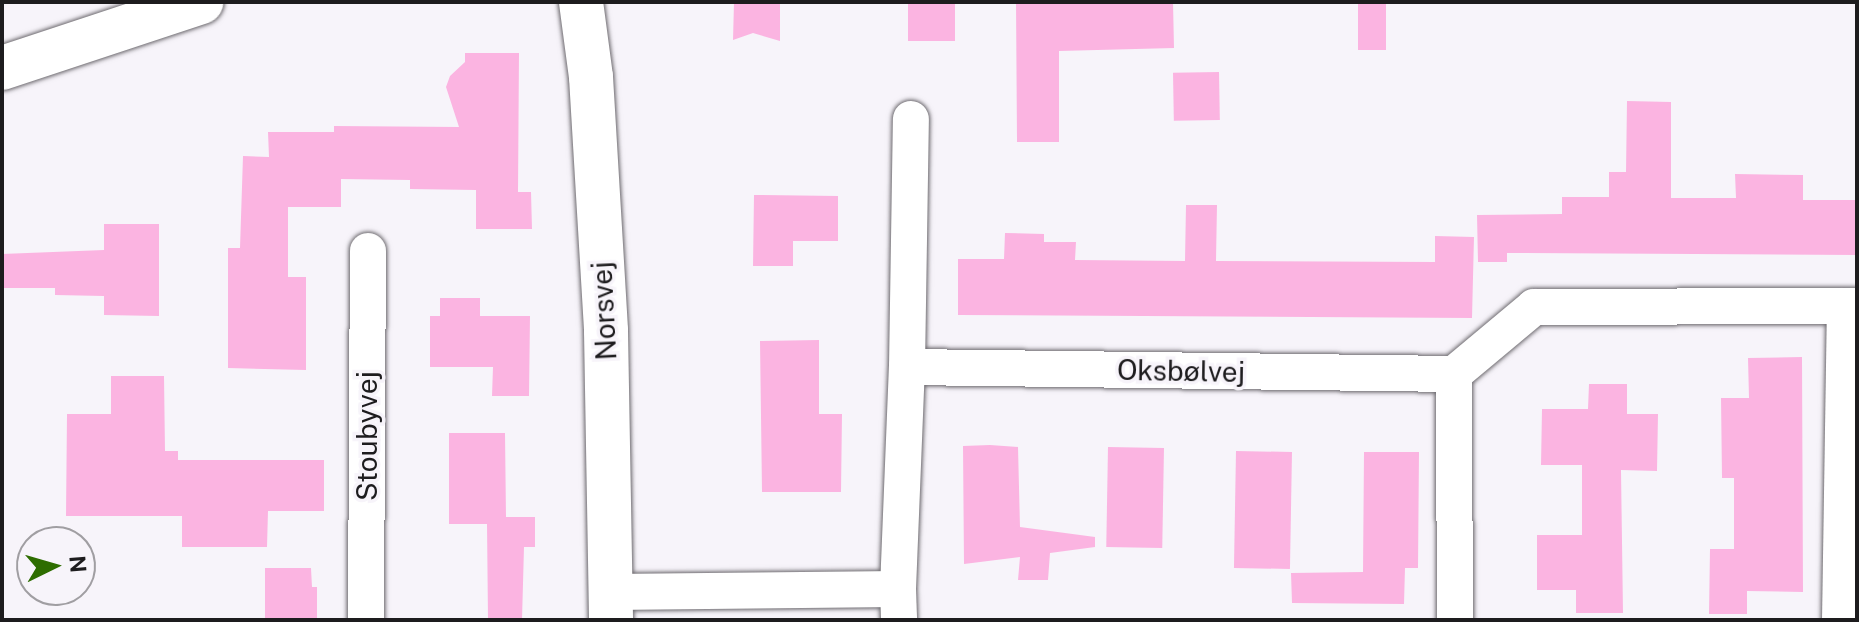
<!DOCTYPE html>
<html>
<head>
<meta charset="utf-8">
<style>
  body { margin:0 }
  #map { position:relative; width:1859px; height:622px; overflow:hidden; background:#f7f4fa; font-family:"Public Sans",sans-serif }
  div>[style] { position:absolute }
  .building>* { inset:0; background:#fbb4e1; transform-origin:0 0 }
  .roads { filter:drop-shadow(0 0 2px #6e6b70) drop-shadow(0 0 2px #6e6b70) }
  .minor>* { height:36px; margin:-18px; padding:0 18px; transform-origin:18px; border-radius:18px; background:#fff }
  .tertiary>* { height:44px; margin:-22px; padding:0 22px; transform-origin:22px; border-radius:22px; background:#fff }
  span { translate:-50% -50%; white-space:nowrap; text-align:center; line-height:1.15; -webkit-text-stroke:7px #f7f4fa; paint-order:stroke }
  .street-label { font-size:28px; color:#1d1c1e }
  .frame { position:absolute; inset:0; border:4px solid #1d1c1e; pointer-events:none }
  .north { position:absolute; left:16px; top:526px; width:80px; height:80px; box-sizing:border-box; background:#f7f4fa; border:2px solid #a09ea2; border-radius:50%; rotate:85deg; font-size:22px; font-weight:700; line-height:32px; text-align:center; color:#1d1c1e }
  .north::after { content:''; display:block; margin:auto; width:28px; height:36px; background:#2e6d00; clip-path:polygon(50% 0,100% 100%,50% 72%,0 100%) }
</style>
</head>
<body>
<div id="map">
  <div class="building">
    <div style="clip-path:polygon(734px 2px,780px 2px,780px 41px,753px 33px,733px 40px)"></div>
    <div style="left:908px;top:2px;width:47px;height:39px"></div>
    <div style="clip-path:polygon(1016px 2px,1173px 2px,1174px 48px,1059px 51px,1059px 142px,1017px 142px)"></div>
    <div style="left:1358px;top:2px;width:28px;height:48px"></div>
    <div style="clip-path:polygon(465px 53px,519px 53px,518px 192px,531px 192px,532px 229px,476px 229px,476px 190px,410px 189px,410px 180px,341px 179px,341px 207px,288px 207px,288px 277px,306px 277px,306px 370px,228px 368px,228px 248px,240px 248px,243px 156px,269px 157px,268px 132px,334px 132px,334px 126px,459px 127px,446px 87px,450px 76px,465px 62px)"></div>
    <div style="left:1219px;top:72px;width:48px;height:46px;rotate:89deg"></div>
    <div style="clip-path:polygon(1627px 101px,1671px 102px,1671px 198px,1736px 198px,1735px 174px,1803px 175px,1803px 200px,1857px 200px,1857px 255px,1507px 253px,1507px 262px,1478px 262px,1477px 215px,1562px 214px,1562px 197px,1609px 197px,1609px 172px,1626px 172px)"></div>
    <div style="clip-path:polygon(754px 195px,838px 196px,838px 241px,793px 241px,793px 266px,753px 266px)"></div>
    <div style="clip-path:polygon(1186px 205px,1217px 205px,1216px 261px,1435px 262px,1435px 236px,1474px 237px,1472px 318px,958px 315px,958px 259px,1004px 259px,1005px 233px,1044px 234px,1044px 242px,1076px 242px,1075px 260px,1185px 261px)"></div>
    <div style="clip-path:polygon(104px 224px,159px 224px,159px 316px,104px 315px,104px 296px,55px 295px,55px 288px,2px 288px,2px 254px,104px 250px)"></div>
    <div style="clip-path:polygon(440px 298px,480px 298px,480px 316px,530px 316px,529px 396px,492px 396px,493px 367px,430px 367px,430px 316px,440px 316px)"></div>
    <div style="clip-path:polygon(819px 340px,819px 414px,842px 414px,841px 492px,762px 492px,760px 341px)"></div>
    <div style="clip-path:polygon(1802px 357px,1803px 592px,1747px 591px,1747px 614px,1709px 614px,1710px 549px,1734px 549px,1734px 478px,1722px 478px,1721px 398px,1749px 398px,1748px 358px)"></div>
    <div style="clip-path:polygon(111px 376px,164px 376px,165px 451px,178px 451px,178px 460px,324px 460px,324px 511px,268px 511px,267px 547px,182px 547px,182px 516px,66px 516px,67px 414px,111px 414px)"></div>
    <div style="clip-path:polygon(1589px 384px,1627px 384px,1627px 414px,1658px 414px,1657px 471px,1621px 470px,1623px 613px,1576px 613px,1576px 590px,1537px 590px,1537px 535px,1582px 535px,1582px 465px,1541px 465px,1542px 409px,1588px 409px)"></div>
    <div style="clip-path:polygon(449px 433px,505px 433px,506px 517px,535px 517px,535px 547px,524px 547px,522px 620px,488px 620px,487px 524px,449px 524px)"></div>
    <div style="clip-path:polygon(990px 445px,1018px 447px,1020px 527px,1095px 537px,1095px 547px,1050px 553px,1048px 580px,1018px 580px,1020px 557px,964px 564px,963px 446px)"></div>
    <div style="left:1108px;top:447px;width:56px;height:100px;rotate:1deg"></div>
    <div style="left:1236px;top:451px;width:56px;height:117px;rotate:1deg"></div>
    <div style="clip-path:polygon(1364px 452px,1419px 452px,1418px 568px,1405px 568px,1404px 604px,1292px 603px,1291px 573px,1363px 572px)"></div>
    <div style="clip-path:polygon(265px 568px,311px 568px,312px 587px,317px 587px,317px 620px,265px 620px)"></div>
  </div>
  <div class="roads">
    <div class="minor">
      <div style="left:907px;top:367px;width:547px;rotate:0.73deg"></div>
      <div style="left:1454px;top:374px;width:104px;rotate:-39.9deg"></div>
      <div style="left:1534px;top:307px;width:323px;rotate:-0.2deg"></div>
      <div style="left:1454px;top:374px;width:246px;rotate:89.8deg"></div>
      <div style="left:898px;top:589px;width:222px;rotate:-87.7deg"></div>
      <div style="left:907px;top:367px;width:248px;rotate:-89.1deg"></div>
      <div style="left:611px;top:592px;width:287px;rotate:-0.6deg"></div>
      <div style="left:898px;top:589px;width:31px;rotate:88deg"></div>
      <div style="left:366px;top:620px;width:369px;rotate:-89.7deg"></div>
      <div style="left:1840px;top:620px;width:314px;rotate:-89.1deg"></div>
    </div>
    <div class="tertiary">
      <div style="left:581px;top:2px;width:76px;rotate:82.4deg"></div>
      <div style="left:591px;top:77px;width:254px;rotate:86.6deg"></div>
      <div style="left:606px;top:331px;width:289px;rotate:89deg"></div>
      <div style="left:2px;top:68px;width:210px;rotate:-18.3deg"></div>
    </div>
  </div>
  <div class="street-label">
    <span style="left:604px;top:311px;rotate:-93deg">Norsvej</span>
    <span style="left:1181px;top:371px;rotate:1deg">Oksbølvej</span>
    <span style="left:367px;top:436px;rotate:-90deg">Stoubyvej</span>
  </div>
  <div class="frame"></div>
  <div class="north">N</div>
</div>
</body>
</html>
